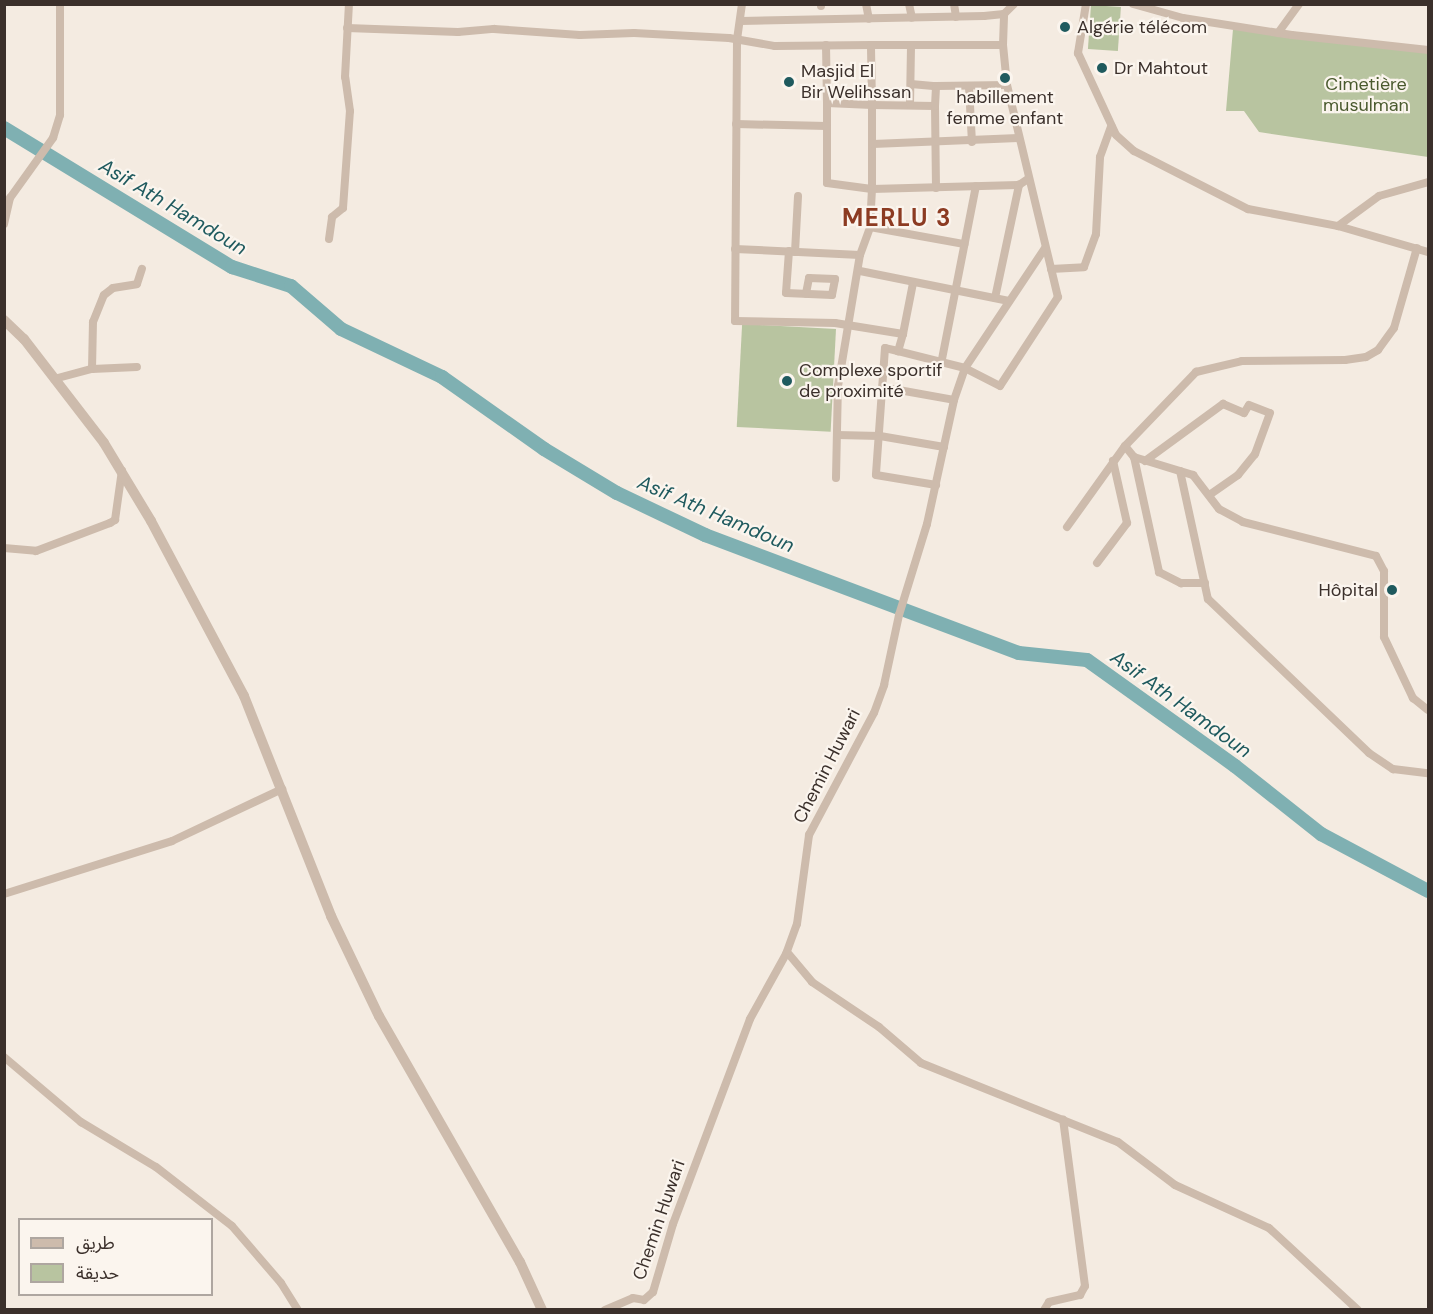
<!DOCTYPE html>
<html>
<head>
<meta charset="utf-8">
<style>
  body { margin:0 }
  #map { position:relative; width:1433px; height:1314px; overflow:hidden; background:#f4ebe1; font-family:"DM Sans","Noto Sans Arabic",sans-serif }
  div>[style] { position:absolute }
  .green>* { inset:0; background:#b8c4a0; transform-origin:0 0 }
  .river>* { height:14px; margin:-7px; padding:0 7px; transform-origin:7px; border-radius:7px; background:#7fb0b2 }
  .minor>* { height:8px; margin:-4px; padding:0 4px; transform-origin:4px; border-radius:4px; background:#cdbbac }
  .tertiary>* { height:10px; margin:-5px; padding:0 5px; transform-origin:5px; border-radius:5px; background:#cdbbac }
  .dots>* { width:16px; height:16px; translate:-50% -50%; box-sizing:border-box; border:3px solid #fbf5ee; border-radius:50% }
  span { translate:-50% -50%; white-space:nowrap; text-align:center; line-height:1.15; -webkit-text-stroke:4.5px #fbf5ee; paint-order:stroke }
  .poi-label { font-size:18px; color:#3b302b }
  .left { translate:0 -50%; text-align:left }
  .right { translate:-100% -50%; text-align:right }
  .park-label { font-size:18px; color:#4a5a2e }
  .street-label { font-size:18px; color:#3b302b }
  .water-label { font-size:20px; color:#1f5a5e; font-style:italic }
  .district-label { font-size:24px; color:#8c3b22; font-weight:700; letter-spacing:1.5px }
  .frame { position:absolute; inset:0; border:6px solid #3b302b; pointer-events:none }
  .legend { position:absolute; left:18px; top:1218px; width:195px; height:78px; box-sizing:border-box; background:#fbf5ee; border:2px solid #aea6a0; margin:0; padding:8px 10px; list-style:none; font-size:18px; color:#3b302b }
  .legend li { display:flex; align-items:center; gap:12px; height:30px }
  .legend b { width:30px; border:2px solid #aea6a0 }
</style>
</head>
<body>
<div id="map">
  <div class="green">
    <div style="left:1091px;top:5px;width:30px;height:44px;rotate:4deg"></div>
    <div style="clip-path:polygon(1233px 29px,1428px 50px,1428px 157px,1259px 132px,1244px 111px,1226px 111px)"></div>
    <div style="left:836px;top:329px;width:103px;height:94px;rotate:93deg"></div>
  </div>
  <div class="river">
    <div style="left:4px;top:128px;width:267px;rotate:31.4deg"></div>
    <div style="left:232px;top:267px;width:62px;rotate:17.9deg"></div>
    <div style="left:291px;top:286px;width:66px;rotate:40.7deg"></div>
    <div style="left:341px;top:329px;width:112px;rotate:25.4deg"></div>
    <div style="left:442px;top:377px;width:125px;rotate:35.2deg"></div>
    <div style="left:544px;top:449px;width:85px;rotate:31.1deg"></div>
    <div style="left:617px;top:493px;width:98px;rotate:25.5deg"></div>
    <div style="left:705px;top:535px;width:335px;rotate:20.6deg"></div>
    <div style="left:1019px;top:653px;width:68px;rotate:5.9deg"></div>
    <div style="left:1087px;top:660px;width:182px;rotate:35.6deg"></div>
    <div style="left:1235px;top:766px;width:110px;rotate:38.3deg"></div>
    <div style="left:1321px;top:834px;width:121px;rotate:28deg"></div>
  </div>
  <div class="minor">
    <div style="left:742px;top:4px;width:37px;rotate:98deg"></div>
    <div style="left:737px;top:41px;width:280px;rotate:90.4deg"></div>
    <div style="left:735px;top:321px;width:100px;rotate:1.1deg"></div>
    <div style="left:835px;top:323px;width:69px;rotate:9.2deg"></div>
    <div style="left:903px;top:334px;width:52px;rotate:-78.9deg"></div>
    <div style="left:821px;top:4px;width:2px;rotate:90deg"></div>
    <div style="left:866px;top:4px;width:15px;rotate:79deg"></div>
    <div style="left:909px;top:4px;width:14px;rotate:78deg"></div>
    <div style="left:954px;top:4px;width:13px;rotate:81deg"></div>
    <div style="left:1086px;top:4px;width:50px;rotate:99.3deg"></div>
    <div style="left:1078px;top:53px;width:90px;rotate:65.1deg"></div>
    <div style="left:1116px;top:135px;width:24px;rotate:42deg"></div>
    <div style="left:1134px;top:151px;width:128px;rotate:27deg"></div>
    <div style="left:1248px;top:209px;width:92px;rotate:10.7deg"></div>
    <div style="left:1338px;top:226px;width:94px;rotate:16.1deg"></div>
    <div style="left:1133px;top:4px;width:52px;rotate:15.6deg"></div>
    <div style="left:1183px;top:18px;width:110px;rotate:8.9deg"></div>
    <div style="left:1292px;top:35px;width:137px;rotate:6.3deg"></div>
    <div style="left:741px;top:21px;width:243px;rotate:-1.2deg"></div>
    <div style="left:984px;top:16px;width:20px;rotate:-6deg"></div>
    <div style="left:1004px;top:14px;width:14px;rotate:-45deg"></div>
    <div style="left:347px;top:28px;width:111px;rotate:2.1deg"></div>
    <div style="left:458px;top:32px;width:36px;rotate:-5deg"></div>
    <div style="left:494px;top:29px;width:86px;rotate:4deg"></div>
    <div style="left:580px;top:35px;width:54px;rotate:-2.1deg"></div>
    <div style="left:634px;top:33px;width:95px;rotate:3deg"></div>
    <div style="left:729px;top:38px;width:47px;rotate:9.9deg"></div>
    <div style="left:775px;top:46px;width:96px;rotate:-0.6deg"></div>
    <div style="left:1278px;top:33px;width:36px;rotate:-54deg"></div>
    <div style="left:826px;top:45px;width:58px;rotate:89deg"></div>
    <div style="left:827px;top:103px;width:45px;rotate:2.5deg"></div>
    <div style="left:872px;top:105px;width:60px;rotate:-91deg"></div>
    <div style="left:871px;top:45px;width:132px"></div>
    <div style="left:1003px;top:45px;width:31px;rotate:-88deg"></div>
    <div style="left:1003px;top:45px;width:40px;rotate:84.3deg"></div>
    <div style="left:1007px;top:85px;width:218px;rotate:76.5deg"></div>
    <div style="left:1058px;top:297px;width:106px;rotate:123.1deg"></div>
    <div style="left:1000px;top:386px;width:39px;rotate:-153deg"></div>
    <div style="left:965px;top:368px;width:144px;rotate:-56.3deg"></div>
    <div style="left:911px;top:84px;width:25px;rotate:5deg"></div>
    <div style="left:969px;top:87px;width:55px;rotate:86.9deg"></div>
    <div style="left:827px;top:103px;width:80px;rotate:90deg"></div>
    <div style="left:827px;top:183px;width:45px;rotate:7.6deg"></div>
    <div style="left:872px;top:189px;width:84px;rotate:-90deg"></div>
    <div style="left:872px;top:105px;width:63px;rotate:0.9deg"></div>
    <div style="left:935px;top:106px;width:82px;rotate:89.3deg"></div>
    <div style="left:910px;top:104px;width:57px;rotate:-89deg"></div>
    <div style="left:935px;top:106px;width:20px;rotate:-87deg"></div>
    <div style="left:936px;top:86px;width:71px;rotate:-0.8deg"></div>
    <div style="left:736px;top:124px;width:91px;rotate:1.3deg"></div>
    <div style="left:873px;top:144px;width:146px;rotate:-2.4deg"></div>
    <div style="left:4px;top:224px;width:27px;rotate:-77deg"></div>
    <div style="left:10px;top:198px;width:74px;rotate:-54.4deg"></div>
    <div style="left:53px;top:138px;width:24px;rotate:-73deg"></div>
    <div style="left:60px;top:115px;width:111px;rotate:-90deg"></div>
    <div style="left:1338px;top:226px;width:51px;rotate:-36.2deg"></div>
    <div style="left:1379px;top:196px;width:51px;rotate:-15.9deg"></div>
    <div style="left:870px;top:227px;width:96px;rotate:10.3deg"></div>
    <div style="left:329px;top:239px;width:22px;rotate:-82deg"></div>
    <div style="left:332px;top:217px;width:14px;rotate:-39deg"></div>
    <div style="left:343px;top:208px;width:97px;rotate:-85.9deg"></div>
    <div style="left:350px;top:111px;width:34px;rotate:-98deg"></div>
    <div style="left:345px;top:77px;width:73px;rotate:-86.9deg"></div>
    <div style="left:735px;top:249px;width:125px;rotate:2.7deg"></div>
    <div style="left:860px;top:255px;width:30px;rotate:-70deg"></div>
    <div style="left:870px;top:227px;width:38px;rotate:-87deg"></div>
    <div style="left:872px;top:189px;width:147px;rotate:-1.6deg"></div>
    <div style="left:1019px;top:185px;width:11px;rotate:-34deg"></div>
    <div style="left:789px;top:251px;width:42px;rotate:94.1deg"></div>
    <div style="left:786px;top:293px;width:46px;rotate:2.5deg"></div>
    <div style="left:832px;top:295px;width:16px;rotate:-79deg"></div>
    <div style="left:835px;top:279px;width:26px;rotate:-178deg"></div>
    <div style="left:809px;top:278px;width:16px;rotate:101deg"></div>
    <div style="left:795px;top:252px;width:56px;rotate:-86.9deg"></div>
    <div style="left:1051px;top:269px;width:33px;rotate:-3deg"></div>
    <div style="left:1084px;top:267px;width:35px;rotate:-70deg"></div>
    <div style="left:1096px;top:234px;width:77px;rotate:-87deg"></div>
    <div style="left:1100px;top:157px;width:33px;rotate:-70deg"></div>
    <div style="left:860px;top:271px;width:152px;rotate:11.4deg"></div>
    <div style="left:995px;top:298px;width:116px;rotate:-78deg"></div>
    <div style="left:903px;top:334px;width:18px;rotate:106deg"></div>
    <div style="left:898px;top:351px;width:13px;rotate:-167deg"></div>
    <div style="left:885px;top:348px;width:127px;rotate:94.1deg"></div>
    <div style="left:876px;top:475px;width:61px;rotate:9.5deg"></div>
    <div style="left:942px;top:359px;width:176px;rotate:-78.9deg"></div>
    <div style="left:92px;top:369px;width:47px;rotate:-88.8deg"></div>
    <div style="left:93px;top:322px;width:29px;rotate:-68deg"></div>
    <div style="left:104px;top:295px;width:11px;rotate:-38deg"></div>
    <div style="left:113px;top:288px;width:24px;rotate:-9deg"></div>
    <div style="left:137px;top:284px;width:16px;rotate:-72deg"></div>
    <div style="left:54px;top:379px;width:39px;rotate:-15deg"></div>
    <div style="left:92px;top:369px;width:45px;rotate:-2.5deg"></div>
    <div style="left:882px;top:387px;width:73px;rotate:10.2deg"></div>
    <div style="left:837px;top:435px;width:43px;rotate:1.3deg"></div>
    <div style="left:880px;top:436px;width:65px;rotate:9.8deg"></div>
    <div style="left:1125px;top:446px;width:14px;rotate:51deg"></div>
    <div style="left:1134px;top:457px;width:118px;rotate:77.7deg"></div>
    <div style="left:1159px;top:572px;width:25px;rotate:27deg"></div>
    <div style="left:1181px;top:583px;width:24px"></div>
    <div style="left:1134px;top:457px;width:62px;rotate:17deg"></div>
    <div style="left:1193px;top:475px;width:43px;rotate:52.6deg"></div>
    <div style="left:1219px;top:509px;width:27px;rotate:28deg"></div>
    <div style="left:1243px;top:522px;width:137px;rotate:14.3deg"></div>
    <div style="left:1376px;top:556px;width:17px;rotate:62deg"></div>
    <div style="left:1384px;top:571px;width:66px;rotate:90deg"></div>
    <div style="left:1384px;top:637px;width:68px;rotate:64.6deg"></div>
    <div style="left:1413px;top:698px;width:19px;rotate:39deg"></div>
    <div style="left:1145px;top:461px;width:97px;rotate:-36.2deg"></div>
    <div style="left:1223px;top:404px;width:23px;rotate:23deg"></div>
    <div style="left:1244px;top:413px;width:9px;rotate:-58deg"></div>
    <div style="left:1249px;top:405px;width:22px;rotate:21deg"></div>
    <div style="left:1270px;top:413px;width:44px;rotate:110.1deg"></div>
    <div style="left:1255px;top:454px;width:27px;rotate:129deg"></div>
    <div style="left:1238px;top:475px;width:35px;rotate:145deg"></div>
    <div style="left:1180px;top:471px;width:131px;rotate:77.7deg"></div>
    <div style="left:1208px;top:599px;width:223px;rotate:43.7deg"></div>
    <div style="left:1369px;top:753px;width:29px;rotate:34deg"></div>
    <div style="left:1393px;top:769px;width:35px;rotate:7deg"></div>
    <div style="left:836px;top:478px;width:92px;rotate:-88.8deg"></div>
    <div style="left:838px;top:386px;width:133px;rotate:-80.5deg"></div>
    <div style="left:1067px;top:527px;width:100px;rotate:-54.4deg"></div>
    <div style="left:1125px;top:446px;width:103px;rotate:-46.2deg"></div>
    <div style="left:1196px;top:372px;width:47px;rotate:-13.4deg"></div>
    <div style="left:1242px;top:361px;width:103px;rotate:-0.6deg"></div>
    <div style="left:1345px;top:360px;width:21px;rotate:-8deg"></div>
    <div style="left:1366px;top:357px;width:14px;rotate:-30deg"></div>
    <div style="left:1378px;top:350px;width:27px;rotate:-54deg"></div>
    <div style="left:1394px;top:328px;width:83px;rotate:-74deg"></div>
    <div style="left:4px;top:548px;width:32px;rotate:5deg"></div>
    <div style="left:36px;top:551px;width:79px;rotate:-20.7deg"></div>
    <div style="left:110px;top:523px;width:6px;rotate:-31deg"></div>
    <div style="left:115px;top:520px;width:50px;rotate:-82deg"></div>
    <div style="left:1097px;top:563px;width:50px;rotate:-53.1deg"></div>
    <div style="left:1127px;top:523px;width:64px;rotate:-102.7deg"></div>
    <div style="left:4px;top:894px;width:176px;rotate:-17.5deg"></div>
    <div style="left:172px;top:841px;width:122px;rotate:-25.3deg"></div>
    <div style="left:787px;top:952px;width:39px;rotate:50deg"></div>
    <div style="left:812px;top:982px;width:81px;rotate:33.9deg"></div>
    <div style="left:879px;top:1027px;width:55px;rotate:40.6deg"></div>
    <div style="left:921px;top:1063px;width:212px;rotate:21.9deg"></div>
    <div style="left:1118px;top:1142px;width:71px;rotate:37deg"></div>
    <div style="left:1175px;top:1185px;width:103px;rotate:24.6deg"></div>
    <div style="left:1269px;top:1228px;width:121px;rotate:42.7deg"></div>
    <div style="left:4px;top:1057px;width:101px;rotate:40.2deg"></div>
    <div style="left:81px;top:1122px;width:87px;rotate:31deg"></div>
    <div style="left:156px;top:1167px;width:96px;rotate:37.8deg"></div>
    <div style="left:232px;top:1226px;width:75px;rotate:49.3deg"></div>
    <div style="left:281px;top:1283px;width:32px;rotate:58deg"></div>
    <div style="left:605px;top:1310px;width:30px;rotate:-23deg"></div>
    <div style="left:633px;top:1298px;width:11px;rotate:10deg"></div>
    <div style="left:644px;top:1300px;width:12px;rotate:-42deg"></div>
    <div style="left:653px;top:1292px;width:71px;rotate:-73.6deg"></div>
    <div style="left:673px;top:1224px;width:219px;rotate:-69.4deg"></div>
    <div style="left:750px;top:1019px;width:74px;rotate:-61deg"></div>
    <div style="left:786px;top:954px;width:32px;rotate:-70deg"></div>
    <div style="left:797px;top:924px;width:90px;rotate:-82.3deg"></div>
    <div style="left:809px;top:835px;width:138px;rotate:-62deg"></div>
    <div style="left:874px;top:713px;width:30px;rotate:-70deg"></div>
    <div style="left:884px;top:685px;width:72px;rotate:-77.9deg"></div>
    <div style="left:899px;top:615px;width:95px;rotate:-72.9deg"></div>
    <div style="left:927px;top:524px;width:127px;rotate:-77.7deg"></div>
    <div style="left:954px;top:400px;width:34px;rotate:-71deg"></div>
    <div style="left:965px;top:368px;width:69px;rotate:-165.8deg"></div>
    <div style="left:1044px;top:1310px;width:9px;rotate:-58deg"></div>
    <div style="left:1049px;top:1302px;width:32px;rotate:-13deg"></div>
    <div style="left:1080px;top:1295px;width:10px;rotate:-61deg"></div>
    <div style="left:1085px;top:1286px;width:168px;rotate:-97.5deg"></div>
  </div>
  <div class="tertiary">
    <div style="left:4px;top:320px;width:28px;rotate:44deg"></div>
    <div style="left:24px;top:339px;width:131px;rotate:52.4deg"></div>
    <div style="left:104px;top:443px;width:91px;rotate:58.9deg"></div>
    <div style="left:151px;top:521px;width:198px;rotate:62deg"></div>
    <div style="left:244px;top:696px;width:237px;rotate:68.4deg"></div>
    <div style="left:331px;top:916px;width:111px;rotate:64.4deg"></div>
    <div style="left:379px;top:1016px;width:284px;rotate:60.2deg"></div>
    <div style="left:520px;top:1262px;width:53px;rotate:65.4deg"></div>
  </div>
  <div class="dots">
    <div style="left:1065px;top:27px;background:#1f5a5e"></div>
    <div style="left:1102px;top:68px;background:#1f5a5e"></div>
    <div style="left:1005px;top:78px;background:#1f5a5e"></div>
    <div style="left:789px;top:82px;background:#1f5a5e"></div>
    <div style="left:787px;top:381px;background:#1f5a5e"></div>
    <div style="left:1392px;top:590px;background:#1f5a5e"></div>
  </div>
  <div class="poi-label">
    <span class="left" style="left:1077px;top:27px">Algérie télécom</span>
    <span class="left" style="left:1114px;top:68px">Dr Mahtout</span>
    <span class="left" style="left:801px;top:82px">Masjid El<br>Bir Welihssan</span>
    <span style="left:1005px;top:108px">habillement<br>femme enfant</span>
    <span class="left" style="left:799px;top:381px">Complexe sportif<br>de proximité</span>
    <span class="right" style="left:1378px;top:590px">Hôpital</span>
  </div>
  <div class="park-label">
    <span style="left:1366px;top:95px">Cimetière<br>musulman</span>
  </div>
  <div class="street-label">
    <span style="left:827px;top:766px;rotate:-63deg">Chemin Huwari</span>
    <span style="left:659px;top:1220px;rotate:-71deg">Chemin Huwari</span>
  </div>
  <div class="water-label">
    <span style="left:173px;top:207px;rotate:31deg">Asif Ath Hamdoun</span>
    <span style="left:716px;top:514px;rotate:23deg">Asif Ath Hamdoun</span>
    <span style="left:1181px;top:704px;rotate:36deg">Asif Ath Hamdoun</span>
  </div>
  <div class="district-label">
    <span style="left:897px;top:218px">MERLU 3</span>
  </div>
  <div class="frame"></div>
  <ul class="legend">
  <li><b style="height:8px;background:#cdbbac"></b>طريق</li>
  <li><b style="height:16px;background:#b8c4a0"></b>حديقة</li>
  </ul>
</div>
</body>
</html>
